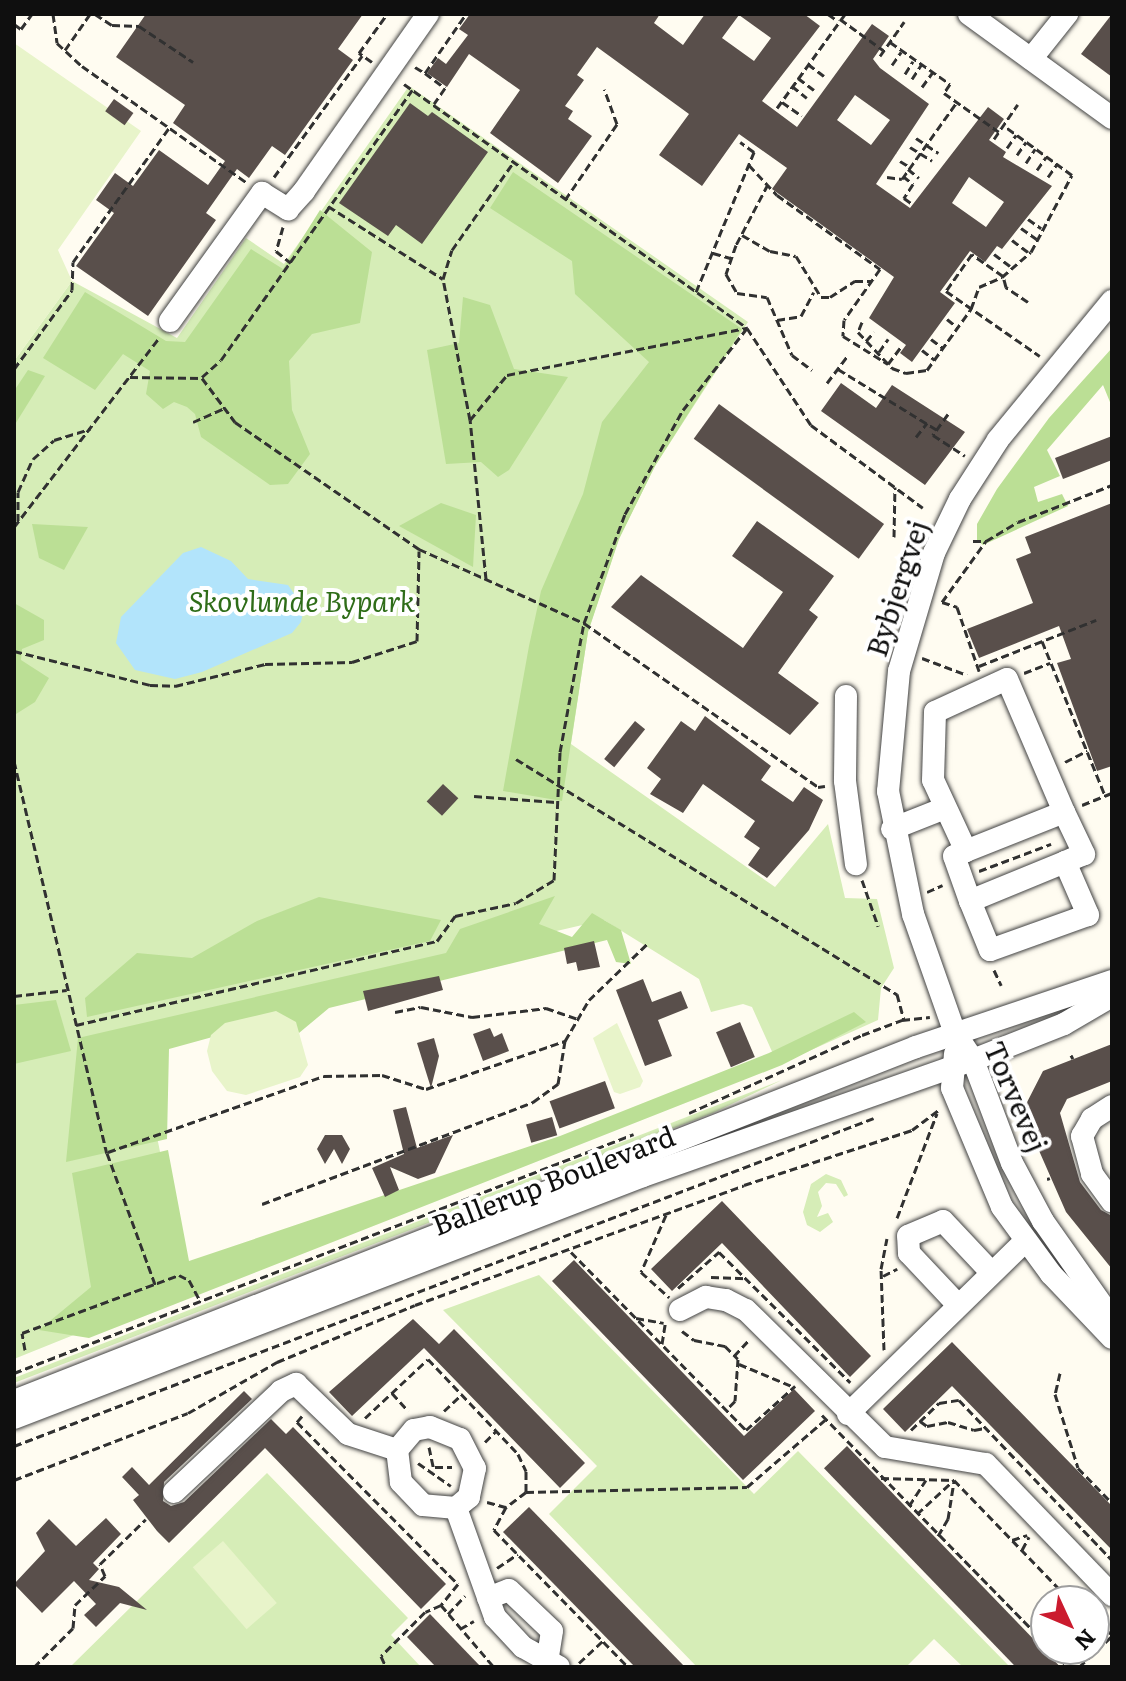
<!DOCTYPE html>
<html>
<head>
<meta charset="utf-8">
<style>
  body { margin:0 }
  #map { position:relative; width:1126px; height:1681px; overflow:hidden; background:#fffcf1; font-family:Literata,serif }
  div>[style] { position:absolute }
  .green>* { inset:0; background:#d6edb7 }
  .forest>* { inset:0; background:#bbdf95 }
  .pitch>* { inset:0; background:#e8f4ca; transform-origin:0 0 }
  .water>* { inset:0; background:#b2e4fb }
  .building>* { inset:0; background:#594f4b; transform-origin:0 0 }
  .path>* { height:3px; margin-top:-1.5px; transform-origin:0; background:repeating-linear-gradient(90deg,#313131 0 8px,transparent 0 12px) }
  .roads { filter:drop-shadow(0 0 2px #424242) drop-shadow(0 0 2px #424242) }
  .minor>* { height:22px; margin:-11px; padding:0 11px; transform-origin:11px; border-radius:11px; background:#fff }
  span { translate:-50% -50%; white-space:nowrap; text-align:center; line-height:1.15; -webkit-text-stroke:8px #fff; paint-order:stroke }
  .street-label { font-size:28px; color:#0f0f0f }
  .park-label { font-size:28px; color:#2f6d19; font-style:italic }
  .frame { position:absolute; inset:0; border:16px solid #0f0f0f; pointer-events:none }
  .north { position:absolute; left:1030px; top:1585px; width:80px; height:80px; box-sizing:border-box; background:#fff; border:2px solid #9f9f9f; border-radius:50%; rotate:134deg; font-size:22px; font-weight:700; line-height:32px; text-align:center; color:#0f0f0f }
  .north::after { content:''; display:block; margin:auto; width:28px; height:36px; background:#cb1b2e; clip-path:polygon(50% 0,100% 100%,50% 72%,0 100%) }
</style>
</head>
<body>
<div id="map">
  <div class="green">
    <div style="clip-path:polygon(409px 86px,748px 322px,655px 466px,619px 539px,588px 632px,571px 744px,775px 887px,828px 824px,845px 898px,877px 899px,894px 968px,881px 988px,878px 1020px,778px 1065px,752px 1007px,743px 1004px,711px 1012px,699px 979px,604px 920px,135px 1029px,188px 1289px,14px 1359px,14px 361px,72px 281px,177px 338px,246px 238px,284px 264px)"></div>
    <div style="clip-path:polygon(782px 1080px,713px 1113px,14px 1383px,14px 1378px)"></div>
    <div style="clip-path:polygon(826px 1174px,841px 1180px,848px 1195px,844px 1197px,836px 1184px,826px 1183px,818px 1192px,822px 1206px,817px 1217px,828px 1213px,833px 1222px,820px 1232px,807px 1225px,803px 1212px,811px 1184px)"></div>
    <div style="clip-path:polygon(539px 1275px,754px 1494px,798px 1451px,1010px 1667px,963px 1667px,934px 1639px,906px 1667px,697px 1667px,549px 1514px,597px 1466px,443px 1310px)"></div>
    <div style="clip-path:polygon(267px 1473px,408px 1618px,391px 1635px,421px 1667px,70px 1667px)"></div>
  </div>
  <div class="forest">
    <div style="clip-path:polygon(513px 172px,742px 329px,655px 466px,619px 539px,588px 632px,562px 801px,503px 791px,529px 646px,541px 591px,583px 494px,602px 422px,649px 362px,575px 294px,572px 261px,490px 208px)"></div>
    <div style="clip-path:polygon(320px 210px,372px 252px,360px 323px,312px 334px,289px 361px,292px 410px,310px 454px,288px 484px,270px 485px,201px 437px,195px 414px,187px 407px,174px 402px,163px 409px,146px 394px,150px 371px,123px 354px,95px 390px,43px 358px,85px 292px,166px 341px,185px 342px,251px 249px,283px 269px)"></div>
    <div style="clip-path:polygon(463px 297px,490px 305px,514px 369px,568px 377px,509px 470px,498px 477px,481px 462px,446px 464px,427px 350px,459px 343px)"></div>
    <div style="clip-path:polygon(1112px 348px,1112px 407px,1103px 385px,1047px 450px,1060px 476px,1034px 487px,1038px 502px,1062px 494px,1068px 506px,983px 545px,977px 540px,977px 524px,997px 489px,1049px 418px)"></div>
    <div style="clip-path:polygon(28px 370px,45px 376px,14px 426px,14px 391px)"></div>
    <div style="clip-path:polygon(441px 503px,476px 515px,473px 567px,399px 526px)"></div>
    <div style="clip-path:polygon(32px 524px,88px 527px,64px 570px,39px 558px)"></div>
    <div style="clip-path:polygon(14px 603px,44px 620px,44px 640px,22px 649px,21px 660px,49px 678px,35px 702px,16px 714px)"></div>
    <div style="clip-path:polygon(555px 896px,539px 924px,572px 937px,592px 913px,621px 930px,631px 964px,616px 962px,607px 940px,329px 1008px,299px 1033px,278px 1019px,169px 1049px,167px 1139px,66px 1162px,78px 1038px,446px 953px,460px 929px)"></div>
    <div style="clip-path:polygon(319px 897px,441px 920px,430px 941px,87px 1017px,85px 998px,137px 953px,192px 958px,257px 921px)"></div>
    <div style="clip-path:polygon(56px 1000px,71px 1051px,14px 1064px,14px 1005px)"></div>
    <div style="clip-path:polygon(854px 1012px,866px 1022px,782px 1065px,89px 1338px,39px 1330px,91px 1287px,72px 1173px,168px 1150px,189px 1261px,560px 1136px,769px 1053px)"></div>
  </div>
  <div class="pitch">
    <div style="clip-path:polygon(14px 43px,141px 131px,58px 250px,72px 281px,14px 361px)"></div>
    <div style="clip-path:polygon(276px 1011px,296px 1022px,308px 1065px,300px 1077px,246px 1095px,227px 1091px,212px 1071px,207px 1051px,211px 1035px,225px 1023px)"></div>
    <div style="clip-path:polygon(617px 1023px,643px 1081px,640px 1087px,620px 1094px,614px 1092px,593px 1038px)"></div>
    <div style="left:223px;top:1541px;width:82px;height:40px;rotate:49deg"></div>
  </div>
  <div class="water">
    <div style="clip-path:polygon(201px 547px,231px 561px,248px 579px,288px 585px,304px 608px,301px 622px,292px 633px,202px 672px,175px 679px,135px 670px,116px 643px,121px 617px,183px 553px)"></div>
  </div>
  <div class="building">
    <div style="clip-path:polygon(146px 14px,363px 14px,338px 49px,353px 60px,285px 155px,272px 146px,249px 178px,237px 169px,206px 213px,216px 220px,148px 316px,76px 266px,114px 213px,96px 200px,115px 173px,133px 186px,159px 150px,208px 185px,225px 161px,173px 123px,185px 105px,116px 57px)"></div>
    <div style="clip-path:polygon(evenodd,470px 14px,660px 14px,654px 23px,683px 45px,705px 14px,804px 14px,820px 26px,762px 101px,797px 127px,872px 24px,889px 36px,873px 59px,880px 68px,929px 104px,876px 184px,910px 208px,988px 107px,1004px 119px,989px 140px,1006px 152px,1003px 157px,1052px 186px,1002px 249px,997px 246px,985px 262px,970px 251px,940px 292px,955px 303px,912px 362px,900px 353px,906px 345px,869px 318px,894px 277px,772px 189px,787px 168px,739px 134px,702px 186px,659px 155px,689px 114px,597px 47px,577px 75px,584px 80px,565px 106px,573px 111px,568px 119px,592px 136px,558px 183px,490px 133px,520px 90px,469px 54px,447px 87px,427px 73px,438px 58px,446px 64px,468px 35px,459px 29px,470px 14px,739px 15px,771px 38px,754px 61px,722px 38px,739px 15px,470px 14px,855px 95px,890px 120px,871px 145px,837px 120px,855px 95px,470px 14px,969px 177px,1004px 202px,986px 227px,952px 203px,969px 177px)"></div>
    <div style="clip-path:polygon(1112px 14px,1112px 77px,1081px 54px)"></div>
    <div style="left:114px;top:99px;width:24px;height:15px;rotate:36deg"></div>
    <div style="clip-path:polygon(410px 103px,428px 116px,432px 112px,488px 152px,422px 244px,396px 225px,388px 236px,339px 203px)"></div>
    <div style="clip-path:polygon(841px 383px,876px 408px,892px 385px,965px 432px,925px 485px,821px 411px)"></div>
    <div style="left:719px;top:404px;width:204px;height:43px;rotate:36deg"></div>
    <div style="clip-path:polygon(1112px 436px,1112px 460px,1063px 479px,1055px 458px)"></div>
    <div style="clip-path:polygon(1112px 503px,1112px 766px,1097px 771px,1057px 663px,1071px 659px,1059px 626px,979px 658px,967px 629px,1033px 603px,1016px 559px,1031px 553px,1025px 537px)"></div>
    <div style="clip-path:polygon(757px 521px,834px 576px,809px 610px,818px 617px,778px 673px,819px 703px,790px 735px,611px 607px,641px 575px,743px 648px,783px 592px,732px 556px)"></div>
    <div style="clip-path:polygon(705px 716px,771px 766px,761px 780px,793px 802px,804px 787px,823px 800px,809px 830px,767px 878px,748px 865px,760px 848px,744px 837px,755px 821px,703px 784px,683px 813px,650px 794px,661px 779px,647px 768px,681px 721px,695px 731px)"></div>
    <div style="left:635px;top:721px;width:13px;height:49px;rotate:39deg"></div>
    <div style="left:443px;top:784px;width:21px;height:24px;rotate:43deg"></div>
    <div style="clip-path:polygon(594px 941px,600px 967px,578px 971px,576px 962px,567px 964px,564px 948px)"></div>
    <div style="clip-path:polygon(439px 976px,443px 990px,368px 1011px,363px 991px)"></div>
    <div style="clip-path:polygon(643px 979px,652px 1002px,681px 991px,688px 1008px,658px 1020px,672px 1056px,645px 1066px,616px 990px)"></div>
    <div style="left:740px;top:1022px;width:38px;height:26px;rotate:67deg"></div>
    <div style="clip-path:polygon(490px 1028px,494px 1037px,502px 1033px,509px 1051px,483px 1061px,473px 1034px)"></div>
    <div style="clip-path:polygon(434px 1038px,439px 1056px,431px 1088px,417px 1043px)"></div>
    <div style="clip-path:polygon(1112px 1044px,1112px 1081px,1067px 1099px,1060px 1113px,1080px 1182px,1101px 1210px,1112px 1216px,1112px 1269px,1066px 1212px,1022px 1112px,1043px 1071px)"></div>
    <div style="left:605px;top:1081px;width:29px;height:59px;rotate:70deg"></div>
    <div style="clip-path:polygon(406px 1107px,417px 1148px,453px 1135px,435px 1173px,418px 1179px,390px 1167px,399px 1190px,385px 1197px,372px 1168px,404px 1154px,393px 1110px)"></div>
    <div style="left:552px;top:1117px;width:19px;height:27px;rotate:74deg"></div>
    <div style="clip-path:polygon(325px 1135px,342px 1135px,350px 1149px,342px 1164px,334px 1149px,325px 1164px,317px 1149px)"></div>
    <div style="clip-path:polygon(722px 1201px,871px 1356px,850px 1377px,722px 1243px,672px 1291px,651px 1269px)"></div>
    <div style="clip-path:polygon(574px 1260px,744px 1436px,794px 1389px,815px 1411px,743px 1480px,552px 1281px)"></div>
    <div style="clip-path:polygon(413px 1319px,439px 1344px,454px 1329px,585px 1463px,560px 1488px,424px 1348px,352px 1416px,329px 1392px)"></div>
    <div style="clip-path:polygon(952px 1342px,1112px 1506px,1112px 1550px,952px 1386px,905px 1432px,883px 1409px)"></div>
    <div style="clip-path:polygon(244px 1391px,252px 1399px,164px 1482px,163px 1501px,171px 1506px,184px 1502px,271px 1419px,286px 1434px,293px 1427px,446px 1584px,421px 1609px,265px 1448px,169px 1543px,157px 1531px,133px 1500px,139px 1495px,122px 1477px,132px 1467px,149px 1485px)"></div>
    <div style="left:847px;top:1446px;width:309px;height:32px;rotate:46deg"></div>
    <div style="clip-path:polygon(529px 1507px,685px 1667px,635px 1667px,503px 1532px)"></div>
    <div style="clip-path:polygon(106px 1518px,121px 1534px,93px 1563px,99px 1569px,89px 1580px,119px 1587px,147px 1610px,120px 1603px,96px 1627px,84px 1615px,96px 1604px,74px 1581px,42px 1613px,14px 1584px,45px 1551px,36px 1533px,49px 1519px,76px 1546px)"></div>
    <div style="clip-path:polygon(430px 1614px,481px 1667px,436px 1667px,407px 1637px)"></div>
  </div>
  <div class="path">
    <div style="left:53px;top:14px;width:29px;rotate:82deg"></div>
    <div style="left:57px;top:43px;width:34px;rotate:43deg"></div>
    <div style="left:82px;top:66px;width:201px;rotate:35.3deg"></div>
    <div style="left:95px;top:14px;width:20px;rotate:33deg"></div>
    <div style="left:112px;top:25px;width:27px;rotate:2deg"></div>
    <div style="left:139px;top:26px;width:65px;rotate:33.7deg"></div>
    <div style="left:828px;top:14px;width:12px;rotate:35deg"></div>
    <div style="left:840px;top:19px;width:53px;rotate:35.8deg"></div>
    <div style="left:14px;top:24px;width:9px;rotate:36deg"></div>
    <div style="left:21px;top:29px;width:19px;rotate:-54deg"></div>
    <div style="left:890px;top:42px;width:73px;rotate:35deg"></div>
    <div style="left:950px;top:84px;width:11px;rotate:124deg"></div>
    <div style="left:944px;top:93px;width:67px;rotate:35.3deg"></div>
    <div style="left:65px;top:50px;width:44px;rotate:-55.2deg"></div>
    <div style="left:880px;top:56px;width:42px;rotate:-54.8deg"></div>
    <div style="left:372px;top:62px;width:16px;rotate:-145deg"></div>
    <div style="left:359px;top:53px;width:48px;rotate:-54.3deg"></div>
    <div style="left:808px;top:64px;width:20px;rotate:37deg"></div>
    <div style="left:892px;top:65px;width:16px;rotate:-55deg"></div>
    <div style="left:415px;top:67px;width:12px;rotate:31deg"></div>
    <div style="left:425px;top:73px;width:72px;rotate:-55.2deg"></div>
    <div style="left:425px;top:73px;width:25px;rotate:37deg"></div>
    <div style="left:445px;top:88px;width:19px;rotate:125deg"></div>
    <div style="left:905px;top:74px;width:15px;rotate:-58deg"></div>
    <div style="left:798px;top:78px;width:20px;rotate:37deg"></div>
    <div style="left:912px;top:79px;width:17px;rotate:-57deg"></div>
    <div style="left:404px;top:84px;width:421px;rotate:35.4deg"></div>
    <div style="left:747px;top:328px;width:116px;rotate:56.6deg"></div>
    <div style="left:811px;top:425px;width:139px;rotate:36.5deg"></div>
    <div style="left:792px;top:86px;width:19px;rotate:39deg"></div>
    <div style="left:922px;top:87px;width:19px;rotate:-54deg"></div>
    <div style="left:782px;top:102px;width:24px;rotate:35deg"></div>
    <div style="left:777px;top:108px;width:116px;rotate:-54.1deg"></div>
    <div style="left:916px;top:138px;width:27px;rotate:34deg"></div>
    <div style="left:994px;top:139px;width:42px;rotate:-55.6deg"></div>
    <div style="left:910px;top:147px;width:26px;rotate:32deg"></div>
    <div style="left:1007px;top:148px;width:16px;rotate:-55deg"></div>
    <div style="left:1017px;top:155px;width:16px;rotate:-55deg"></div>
    <div style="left:900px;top:161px;width:12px;rotate:31deg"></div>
    <div style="left:1026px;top:163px;width:17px;rotate:-57deg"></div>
    <div style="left:749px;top:165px;width:41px;rotate:47deg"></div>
    <div style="left:777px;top:195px;width:127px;rotate:35.7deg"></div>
    <div style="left:880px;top:269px;width:62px;rotate:125.2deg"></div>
    <div style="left:844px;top:320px;width:16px;rotate:94deg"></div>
    <div style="left:843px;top:336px;width:53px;rotate:31.9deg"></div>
    <div style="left:888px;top:364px;width:21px;rotate:-53deg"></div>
    <div style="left:908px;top:169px;width:14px;rotate:39deg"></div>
    <div style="left:1037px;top:170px;width:16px;rotate:-55deg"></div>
    <div style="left:903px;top:176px;width:13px;rotate:39deg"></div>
    <div style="left:913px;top:184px;width:17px;rotate:123deg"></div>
    <div style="left:904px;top:198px;width:9px;rotate:36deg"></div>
    <div style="left:274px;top:177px;width:150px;rotate:-54deg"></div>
    <div style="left:887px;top:177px;width:15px;rotate:8deg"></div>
    <div style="left:902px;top:179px;width:95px;rotate:-54.5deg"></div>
    <div style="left:1048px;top:177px;width:16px;rotate:-55deg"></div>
    <div style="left:768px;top:184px;width:69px;rotate:117.7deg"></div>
    <div style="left:736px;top:245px;width:31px;rotate:109deg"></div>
    <div style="left:726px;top:274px;width:22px;rotate:60deg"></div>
    <div style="left:737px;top:293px;width:30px;rotate:8deg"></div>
    <div style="left:767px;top:297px;width:63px;rotate:66.7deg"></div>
    <div style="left:792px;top:355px;width:25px;rotate:37deg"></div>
    <div style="left:565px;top:200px;width:92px;rotate:-55.6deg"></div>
    <div style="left:617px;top:124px;width:37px;rotate:-110deg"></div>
    <div style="left:328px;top:206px;width:136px;rotate:32.4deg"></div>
    <div style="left:1028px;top:219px;width:16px;rotate:35deg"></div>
    <div style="left:283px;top:227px;width:25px;rotate:106deg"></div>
    <div style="left:276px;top:251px;width:19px;rotate:39deg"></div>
    <div style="left:1021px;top:228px;width:19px;rotate:35deg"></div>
    <div style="left:742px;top:235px;width:32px;rotate:30deg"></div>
    <div style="left:770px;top:251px;width:26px;rotate:11deg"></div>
    <div style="left:796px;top:256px;width:48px;rotate:58.6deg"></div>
    <div style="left:821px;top:297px;width:9px"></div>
    <div style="left:830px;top:297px;width:30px;rotate:-33deg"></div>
    <div style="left:855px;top:281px;width:16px"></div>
    <div style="left:1012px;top:240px;width:20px;rotate:37deg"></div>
    <div style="left:713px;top:253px;width:19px;rotate:16deg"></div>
    <div style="left:994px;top:254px;width:20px;rotate:37deg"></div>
    <div style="left:696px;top:292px;width:152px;rotate:-67.5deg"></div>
    <div style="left:754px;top:152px;width:17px;rotate:-144deg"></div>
    <div style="left:1028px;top:302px;width:27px;rotate:-146deg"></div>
    <div style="left:1006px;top:287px;width:11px;rotate:-105deg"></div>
    <div style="left:1003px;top:276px;width:38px;rotate:-145deg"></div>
    <div style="left:972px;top:254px;width:45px;rotate:125.1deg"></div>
    <div style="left:946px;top:291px;width:114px;rotate:34.7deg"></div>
    <div style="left:947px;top:319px;width:13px;rotate:39deg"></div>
    <div style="left:777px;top:320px;width:24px;rotate:-9deg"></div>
    <div style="left:801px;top:316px;width:27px;rotate:-62deg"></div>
    <div style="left:862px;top:322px;width:11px;rotate:112deg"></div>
    <div style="left:858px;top:332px;width:50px;rotate:46.6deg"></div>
    <div style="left:892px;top:368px;width:15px;rotate:20deg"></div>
    <div style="left:906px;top:373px;width:21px;rotate:-8deg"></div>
    <div style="left:927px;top:370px;width:75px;rotate:-54.2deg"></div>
    <div style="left:971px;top:309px;width:23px;rotate:-70deg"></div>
    <div style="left:979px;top:287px;width:25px;rotate:-23deg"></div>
    <div style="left:1002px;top:277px;width:38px;rotate:-41deg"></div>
    <div style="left:1031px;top:252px;width:87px;rotate:-62deg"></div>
    <div style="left:1072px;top:175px;width:85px;rotate:-144.1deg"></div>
    <div style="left:931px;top:339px;width:15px;rotate:37deg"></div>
    <div style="left:866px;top:341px;width:12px;rotate:-48deg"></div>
    <div style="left:922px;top:350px;width:16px;rotate:38deg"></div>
    <div style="left:879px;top:352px;width:16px;rotate:-55deg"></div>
    <div style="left:14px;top:369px;width:98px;rotate:-53.7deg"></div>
    <div style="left:72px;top:290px;width:28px;rotate:-88deg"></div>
    <div style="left:73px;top:262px;width:165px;rotate:-54.4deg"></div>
    <div style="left:838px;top:369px;width:116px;rotate:31.6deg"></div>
    <div style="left:130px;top:377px;width:72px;rotate:0.8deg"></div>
    <div style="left:202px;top:378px;width:55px;rotate:53.1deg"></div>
    <div style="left:235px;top:422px;width:224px;rotate:34.6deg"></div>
    <div style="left:419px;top:549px;width:181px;rotate:24.2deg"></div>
    <div style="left:584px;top:623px;width:286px;rotate:35deg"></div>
    <div style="left:818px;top:787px;width:7px;rotate:-8deg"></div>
    <div style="left:202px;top:377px;width:25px;rotate:-42deg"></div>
    <div style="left:221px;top:360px;width:331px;rotate:-54.7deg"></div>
    <div style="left:827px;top:383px;width:35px;rotate:-53deg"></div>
    <div style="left:948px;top:414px;width:26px;rotate:126deg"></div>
    <div style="left:933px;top:435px;width:38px;rotate:33deg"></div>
    <div style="left:470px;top:420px;width:58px;rotate:-50.6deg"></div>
    <div style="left:507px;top:375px;width:245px;rotate:-11.1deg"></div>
    <div style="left:193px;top:422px;width:35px;rotate:-24deg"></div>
    <div style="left:916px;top:437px;width:18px;rotate:-52deg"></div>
    <div style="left:18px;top:521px;width:29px;rotate:-90deg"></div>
    <div style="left:18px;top:492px;width:36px;rotate:-66deg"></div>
    <div style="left:33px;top:459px;width:28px;rotate:-42deg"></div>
    <div style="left:54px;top:440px;width:38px;rotate:-17deg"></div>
    <div style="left:14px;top:527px;width:238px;rotate:-52.5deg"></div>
    <div style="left:894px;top:537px;width:50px;rotate:-88.9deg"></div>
    <div style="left:973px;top:541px;width:13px"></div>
    <div style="left:986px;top:541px;width:37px;rotate:-31deg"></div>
    <div style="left:1018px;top:522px;width:101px;rotate:-21.5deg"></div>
    <div style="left:486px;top:579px;width:160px;rotate:-95.7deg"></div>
    <div style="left:470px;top:420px;width:144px;rotate:-100.8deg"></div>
    <div style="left:443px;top:279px;width:30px;rotate:-73deg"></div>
    <div style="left:452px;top:250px;width:106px;rotate:-55deg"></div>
    <div style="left:942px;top:602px;width:16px;rotate:18deg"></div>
    <div style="left:957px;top:607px;width:68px;rotate:71deg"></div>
    <div style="left:942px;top:602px;width:75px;rotate:-54.2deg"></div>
    <div style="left:1042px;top:641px;width:166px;rotate:67.8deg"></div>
    <div style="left:14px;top:651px;width:140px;rotate:14deg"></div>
    <div style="left:150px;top:685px;width:25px;rotate:2deg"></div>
    <div style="left:175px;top:686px;width:93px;rotate:-13.7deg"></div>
    <div style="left:265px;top:664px;width:87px;rotate:-1.3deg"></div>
    <div style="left:352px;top:662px;width:68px;rotate:-17.9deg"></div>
    <div style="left:417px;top:641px;width:90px;rotate:-88.7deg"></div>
    <div style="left:922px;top:658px;width:48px;rotate:20.7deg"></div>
    <div style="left:979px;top:666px;width:126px;rotate:-21.5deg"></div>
    <div style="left:1024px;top:673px;width:28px;rotate:-21deg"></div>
    <div style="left:516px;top:759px;width:448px;rotate:31.7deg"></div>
    <div style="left:897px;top:994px;width:27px;rotate:75deg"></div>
    <div style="left:14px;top:761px;width:403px;rotate:76.7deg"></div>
    <div style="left:107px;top:1153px;width:140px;rotate:69.9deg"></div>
    <div style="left:1065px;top:762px;width:25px;rotate:-27deg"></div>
    <div style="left:474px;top:796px;width:82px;rotate:4.2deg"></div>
    <div style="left:1082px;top:805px;width:32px;rotate:-22deg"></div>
    <div style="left:979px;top:871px;width:77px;rotate:-20.6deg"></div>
    <div style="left:862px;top:880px;width:49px;rotate:70.8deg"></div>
    <div style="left:927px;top:892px;width:17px;rotate:-24deg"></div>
    <div style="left:994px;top:970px;width:17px;rotate:65deg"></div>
    <div style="left:14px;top:996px;width:53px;rotate:-6.5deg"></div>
    <div style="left:395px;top:1012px;width:26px;rotate:-11deg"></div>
    <div style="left:421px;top:1007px;width:52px;rotate:11.1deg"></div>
    <div style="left:472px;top:1017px;width:75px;rotate:-6.9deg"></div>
    <div style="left:546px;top:1008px;width:34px;rotate:19deg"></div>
    <div style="left:76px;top:1025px;width:371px;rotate:-13.1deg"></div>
    <div style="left:437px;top:941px;width:31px;rotate:-54deg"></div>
    <div style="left:455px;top:916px;width:62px;rotate:-12deg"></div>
    <div style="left:516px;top:903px;width:44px;rotate:-31.2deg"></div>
    <div style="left:554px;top:880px;width:128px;rotate:-87.3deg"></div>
    <div style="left:560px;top:752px;width:131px;rotate:-79.5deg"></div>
    <div style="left:584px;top:623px;width:116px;rotate:-69.4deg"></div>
    <div style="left:625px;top:514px;width:119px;rotate:-60.9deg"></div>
    <div style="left:683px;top:410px;width:104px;rotate:-52deg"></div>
    <div style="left:1071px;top:1055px;width:4px;rotate:63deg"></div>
    <div style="left:689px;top:1113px;width:190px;rotate:-24.3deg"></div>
    <div style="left:862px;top:1035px;width:43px;rotate:-20.6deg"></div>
    <div style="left:902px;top:1020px;width:28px;rotate:-6deg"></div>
    <div style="left:108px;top:1152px;width:229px;rotate:-19.4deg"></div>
    <div style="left:324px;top:1076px;width:58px;rotate:-1deg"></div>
    <div style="left:382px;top:1075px;width:46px;rotate:17.7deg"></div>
    <div style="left:426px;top:1089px;width:147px;rotate:-19.1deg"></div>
    <div style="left:1047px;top:1179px;width:3px;rotate:-18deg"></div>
    <div style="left:262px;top:1204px;width:290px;rotate:-20.6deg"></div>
    <div style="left:533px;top:1102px;width:31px;rotate:-36deg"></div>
    <div style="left:558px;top:1084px;width:44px;rotate:-80.8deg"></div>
    <div style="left:565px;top:1041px;width:48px;rotate:-59.7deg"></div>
    <div style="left:589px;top:1000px;width:83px;rotate:-44deg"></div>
    <div style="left:666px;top:1215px;width:62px;rotate:113.7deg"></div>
    <div style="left:641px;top:1272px;width:38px;rotate:42deg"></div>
    <div style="left:897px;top:1218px;width:112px;rotate:-69.1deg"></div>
    <div style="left:571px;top:1252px;width:250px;rotate:45.5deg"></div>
    <div style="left:746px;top:1430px;width:66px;rotate:-41.9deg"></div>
    <div style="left:883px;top:1276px;width:16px;rotate:-27deg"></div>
    <div style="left:711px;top:1277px;width:35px;rotate:2deg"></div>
    <div style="left:678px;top:1288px;width:55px;rotate:-41.3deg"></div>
    <div style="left:719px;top:1252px;width:185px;rotate:44.8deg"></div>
    <div style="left:636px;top:1318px;width:28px;rotate:10deg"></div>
    <div style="left:682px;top:1331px;width:15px;rotate:37deg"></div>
    <div style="left:694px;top:1340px;width:32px;rotate:11deg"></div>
    <div style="left:725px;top:1346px;width:18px;rotate:45deg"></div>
    <div style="left:738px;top:1359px;width:42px;rotate:94.1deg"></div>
    <div style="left:735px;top:1401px;width:13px;rotate:135deg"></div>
    <div style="left:662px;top:1344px;width:20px;rotate:-81deg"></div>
    <div style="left:25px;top:1350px;width:17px;rotate:-100deg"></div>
    <div style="left:22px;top:1333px;width:167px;rotate:-20.3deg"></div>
    <div style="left:179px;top:1275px;width:11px;rotate:27deg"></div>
    <div style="left:189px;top:1280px;width:24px;rotate:62deg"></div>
    <div style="left:884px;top:1350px;width:81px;rotate:-92.1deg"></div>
    <div style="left:881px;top:1269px;width:31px;rotate:-79deg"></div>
    <div style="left:734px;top:1356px;width:21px;rotate:-47deg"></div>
    <div style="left:739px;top:1364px;width:60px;rotate:22.7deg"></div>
    <div style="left:14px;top:1373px;width:664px;rotate:-21.08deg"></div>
    <div style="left:1060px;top:1373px;width:22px;rotate:103deg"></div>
    <div style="left:1055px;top:1394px;width:77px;rotate:72.7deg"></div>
    <div style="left:1078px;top:1468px;width:49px;rotate:45.8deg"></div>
    <div style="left:392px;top:1393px;width:24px;rotate:48deg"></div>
    <div style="left:444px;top:1411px;width:25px;rotate:-43deg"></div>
    <div style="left:822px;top:1415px;width:320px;rotate:45.6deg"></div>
    <div style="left:302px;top:1416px;width:8px;rotate:130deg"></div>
    <div style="left:297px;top:1422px;width:228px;rotate:45.2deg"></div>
    <div style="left:458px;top:1584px;width:27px;rotate:129deg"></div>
    <div style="left:441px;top:1605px;width:17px;rotate:156deg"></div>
    <div style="left:425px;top:1612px;width:62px;rotate:135deg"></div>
    <div style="left:381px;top:1656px;width:12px;rotate:66deg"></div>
    <div style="left:365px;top:1418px;width:86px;rotate:-43.1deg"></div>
    <div style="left:428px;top:1359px;width:131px;rotate:46.5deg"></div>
    <div style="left:518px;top:1454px;width:19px;rotate:65deg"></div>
    <div style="left:526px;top:1471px;width:21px;rotate:90deg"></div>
    <div style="left:526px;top:1492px;width:25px;rotate:143deg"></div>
    <div style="left:506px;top:1507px;width:26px;rotate:118deg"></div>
    <div style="left:494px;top:1530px;width:192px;rotate:45.6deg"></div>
    <div style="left:920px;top:1421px;width:9px;rotate:36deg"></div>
    <div style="left:927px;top:1426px;width:21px;rotate:-11deg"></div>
    <div style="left:948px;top:1422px;width:27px;rotate:17deg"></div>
    <div style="left:974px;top:1430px;width:11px;rotate:-10deg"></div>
    <div style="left:911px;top:1430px;width:39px;rotate:-44deg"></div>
    <div style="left:939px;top:1403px;width:20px;rotate:-9deg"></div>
    <div style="left:959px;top:1400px;width:221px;rotate:46.3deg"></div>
    <div style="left:485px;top:1442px;width:16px;rotate:-45deg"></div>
    <div style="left:14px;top:1446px;width:920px;rotate:-20.88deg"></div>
    <div style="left:429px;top:1447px;width:24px;rotate:78deg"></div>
    <div style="left:418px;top:1463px;width:40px;rotate:34.9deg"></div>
    <div style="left:435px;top:1467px;width:17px"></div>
    <div style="left:881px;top:1478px;width:73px;rotate:1.6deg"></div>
    <div style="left:954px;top:1480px;width:168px;rotate:46deg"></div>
    <div style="left:14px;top:1480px;width:186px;rotate:-21.1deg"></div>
    <div style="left:188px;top:1413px;width:103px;rotate:-29.8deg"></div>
    <div style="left:277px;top:1362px;width:149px;rotate:-22.4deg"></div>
    <div style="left:415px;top:1305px;width:350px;rotate:-20deg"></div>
    <div style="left:744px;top:1185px;width:177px;rotate:-18.1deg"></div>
    <div style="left:912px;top:1130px;width:35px;rotate:-37deg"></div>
    <div style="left:526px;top:1492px;width:221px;rotate:-1.3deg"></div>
    <div style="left:747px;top:1487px;width:103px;rotate:-40.7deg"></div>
    <div style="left:487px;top:1502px;width:20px;rotate:15deg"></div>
    <div style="left:909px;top:1506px;width:31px;rotate:-57deg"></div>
    <div style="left:917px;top:1514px;width:50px;rotate:-42.6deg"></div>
    <div style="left:938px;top:1536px;width:20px;rotate:-60deg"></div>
    <div style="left:948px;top:1519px;width:39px;rotate:-81deg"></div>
    <div style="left:1012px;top:1540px;width:16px;rotate:-18deg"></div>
    <div style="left:1022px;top:1550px;width:15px;rotate:-62deg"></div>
    <div style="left:497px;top:1568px;width:25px;rotate:-34deg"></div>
    <div style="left:441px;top:1605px;width:82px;rotate:49.5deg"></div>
    <div style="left:448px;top:1614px;width:25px;rotate:-47deg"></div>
    <div style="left:1094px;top:1624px;width:21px;rotate:29deg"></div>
    <div style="left:460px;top:1629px;width:16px;rotate:-30deg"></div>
    <div style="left:1051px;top:1649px;width:25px;rotate:47deg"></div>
    <div style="left:579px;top:1663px;width:33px;rotate:-43deg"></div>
    <div style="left:34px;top:1667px;width:55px;rotate:-45deg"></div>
    <div style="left:73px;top:1628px;width:23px;rotate:-85deg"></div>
    <div style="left:75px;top:1605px;width:42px;rotate:-44deg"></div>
    <div style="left:105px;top:1576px;width:13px;rotate:-113deg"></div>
    <div style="left:100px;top:1564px;width:64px;rotate:-44.4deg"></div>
    <div style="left:1079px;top:1667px;width:45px;rotate:-43.2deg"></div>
  </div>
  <div class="roads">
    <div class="minor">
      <div style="left:969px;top:14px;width:177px;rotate:36deg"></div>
      <div style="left:1031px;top:59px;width:58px;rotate:-51.3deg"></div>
      <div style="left:1112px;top:301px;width:180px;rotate:129.4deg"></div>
      <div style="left:998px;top:440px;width:70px;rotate:122.8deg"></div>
      <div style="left:960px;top:499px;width:60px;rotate:115.7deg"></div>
      <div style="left:934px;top:553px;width:123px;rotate:106.5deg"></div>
      <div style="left:899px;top:671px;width:121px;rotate:95.2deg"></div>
      <div style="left:888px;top:791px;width:126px;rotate:78.5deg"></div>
      <div style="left:913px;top:914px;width:126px;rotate:70.6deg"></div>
      <div style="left:955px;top:1033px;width:32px;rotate:56deg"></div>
      <div style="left:973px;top:1060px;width:110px;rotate:69.3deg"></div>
      <div style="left:1012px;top:1163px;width:66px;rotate:61.9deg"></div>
      <div style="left:1043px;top:1221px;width:120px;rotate:54.9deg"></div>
      <div style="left:170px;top:321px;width:158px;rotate:-54.3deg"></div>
      <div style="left:262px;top:193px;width:31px;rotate:32deg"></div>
      <div style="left:288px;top:209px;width:24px;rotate:-48deg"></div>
      <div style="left:304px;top:191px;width:216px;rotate:-55deg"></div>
      <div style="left:846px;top:696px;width:85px;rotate:90.7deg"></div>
      <div style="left:845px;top:781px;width:84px;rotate:82.5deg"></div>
      <div style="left:1064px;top:812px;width:47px;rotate:64.5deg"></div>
      <div style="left:1084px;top:854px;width:21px;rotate:157deg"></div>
      <div style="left:892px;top:829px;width:57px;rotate:-21.6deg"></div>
      <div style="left:966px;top:851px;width:78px;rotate:-114.9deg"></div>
      <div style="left:933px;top:780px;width:68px;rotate:-88.3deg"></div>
      <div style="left:935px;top:712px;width:79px;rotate:-24.6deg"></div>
      <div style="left:1007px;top:679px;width:145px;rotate:66.8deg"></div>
      <div style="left:1064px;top:812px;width:105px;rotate:158.3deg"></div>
      <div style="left:966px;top:851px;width:13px;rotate:157deg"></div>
      <div style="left:954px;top:856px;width:48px;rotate:70.4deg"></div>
      <div style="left:970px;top:901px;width:103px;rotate:-22.3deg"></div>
      <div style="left:1065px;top:862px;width:58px;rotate:66.5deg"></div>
      <div style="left:1088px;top:915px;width:104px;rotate:160.3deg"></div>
      <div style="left:990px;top:950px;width:53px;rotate:-112.2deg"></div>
      <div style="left:955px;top:1054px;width:34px;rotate:95deg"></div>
      <div style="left:952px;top:1088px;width:129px;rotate:67.2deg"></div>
      <div style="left:1002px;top:1207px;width:83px;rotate:53.8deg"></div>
      <div style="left:1051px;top:1274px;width:88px;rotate:46.4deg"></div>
      <div style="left:1112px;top:1106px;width:24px;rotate:147deg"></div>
      <div style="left:1092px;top:1119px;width:20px;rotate:120deg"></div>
      <div style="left:1082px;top:1136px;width:39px;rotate:75deg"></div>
      <div style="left:1092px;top:1174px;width:34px;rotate:54deg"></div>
      <div style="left:957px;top:1304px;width:70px;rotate:-133.3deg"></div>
      <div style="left:909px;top:1253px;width:17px;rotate:-93deg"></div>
      <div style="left:908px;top:1236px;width:38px;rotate:-23deg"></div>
      <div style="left:943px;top:1221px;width:69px;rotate:46.8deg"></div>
      <div style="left:680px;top:1310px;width:29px;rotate:-27deg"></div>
      <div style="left:706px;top:1297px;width:20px;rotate:9deg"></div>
      <div style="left:726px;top:1300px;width:22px;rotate:27deg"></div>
      <div style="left:746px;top:1310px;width:195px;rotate:44.6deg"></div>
      <div style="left:885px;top:1447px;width:102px;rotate:9.6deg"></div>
      <div style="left:986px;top:1464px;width:182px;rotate:46.1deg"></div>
      <div style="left:14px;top:1401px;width:969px;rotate:-21.43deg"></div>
      <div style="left:916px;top:1047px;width:207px;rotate:-18.6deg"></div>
      <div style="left:848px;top:1414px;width:246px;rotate:-44.3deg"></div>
      <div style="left:14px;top:1418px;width:674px;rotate:-21.04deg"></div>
      <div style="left:643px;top:1176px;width:350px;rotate:-19.4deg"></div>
      <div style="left:973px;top:1060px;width:98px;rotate:-21.6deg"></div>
      <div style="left:1064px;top:1024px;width:56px;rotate:-30.3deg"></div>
      <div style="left:430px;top:1427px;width:32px;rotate:22deg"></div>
      <div style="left:460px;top:1439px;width:33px;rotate:63deg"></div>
      <div style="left:475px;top:1468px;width:30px;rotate:102deg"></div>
      <div style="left:469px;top:1497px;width:17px;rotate:140deg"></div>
      <div style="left:456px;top:1508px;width:33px;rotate:-175deg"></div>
      <div style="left:423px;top:1505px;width:32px;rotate:-134deg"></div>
      <div style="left:401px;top:1482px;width:32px;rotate:-97deg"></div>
      <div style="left:397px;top:1450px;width:26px;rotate:-50deg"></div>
      <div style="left:414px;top:1430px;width:16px;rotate:-11deg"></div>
      <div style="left:174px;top:1492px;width:147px;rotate:-43.3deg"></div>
      <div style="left:281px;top:1391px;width:17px;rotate:-25deg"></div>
      <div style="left:296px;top:1384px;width:72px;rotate:43.9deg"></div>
      <div style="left:348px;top:1434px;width:52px;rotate:18.1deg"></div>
      <div style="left:456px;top:1508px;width:116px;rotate:70.3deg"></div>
      <div style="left:495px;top:1617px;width:41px;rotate:47deg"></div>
      <div style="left:523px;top:1647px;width:41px;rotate:29.1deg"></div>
      <div style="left:488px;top:1598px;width:22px;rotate:-21deg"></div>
      <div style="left:509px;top:1590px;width:59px;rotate:43.6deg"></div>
      <div style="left:552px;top:1631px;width:30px;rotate:99deg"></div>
    </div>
  </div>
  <div class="street-label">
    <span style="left:896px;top:588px;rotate:-72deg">Bybjergvej</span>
    <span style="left:1017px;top:1096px;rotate:67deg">Torvevej</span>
    <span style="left:553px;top:1179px;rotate:-21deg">Ballerup Boulevard</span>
  </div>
  <div class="park-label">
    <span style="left:302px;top:600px">Skovlunde Bypark</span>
  </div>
  <div class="frame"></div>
  <div class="north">N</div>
</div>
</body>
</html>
